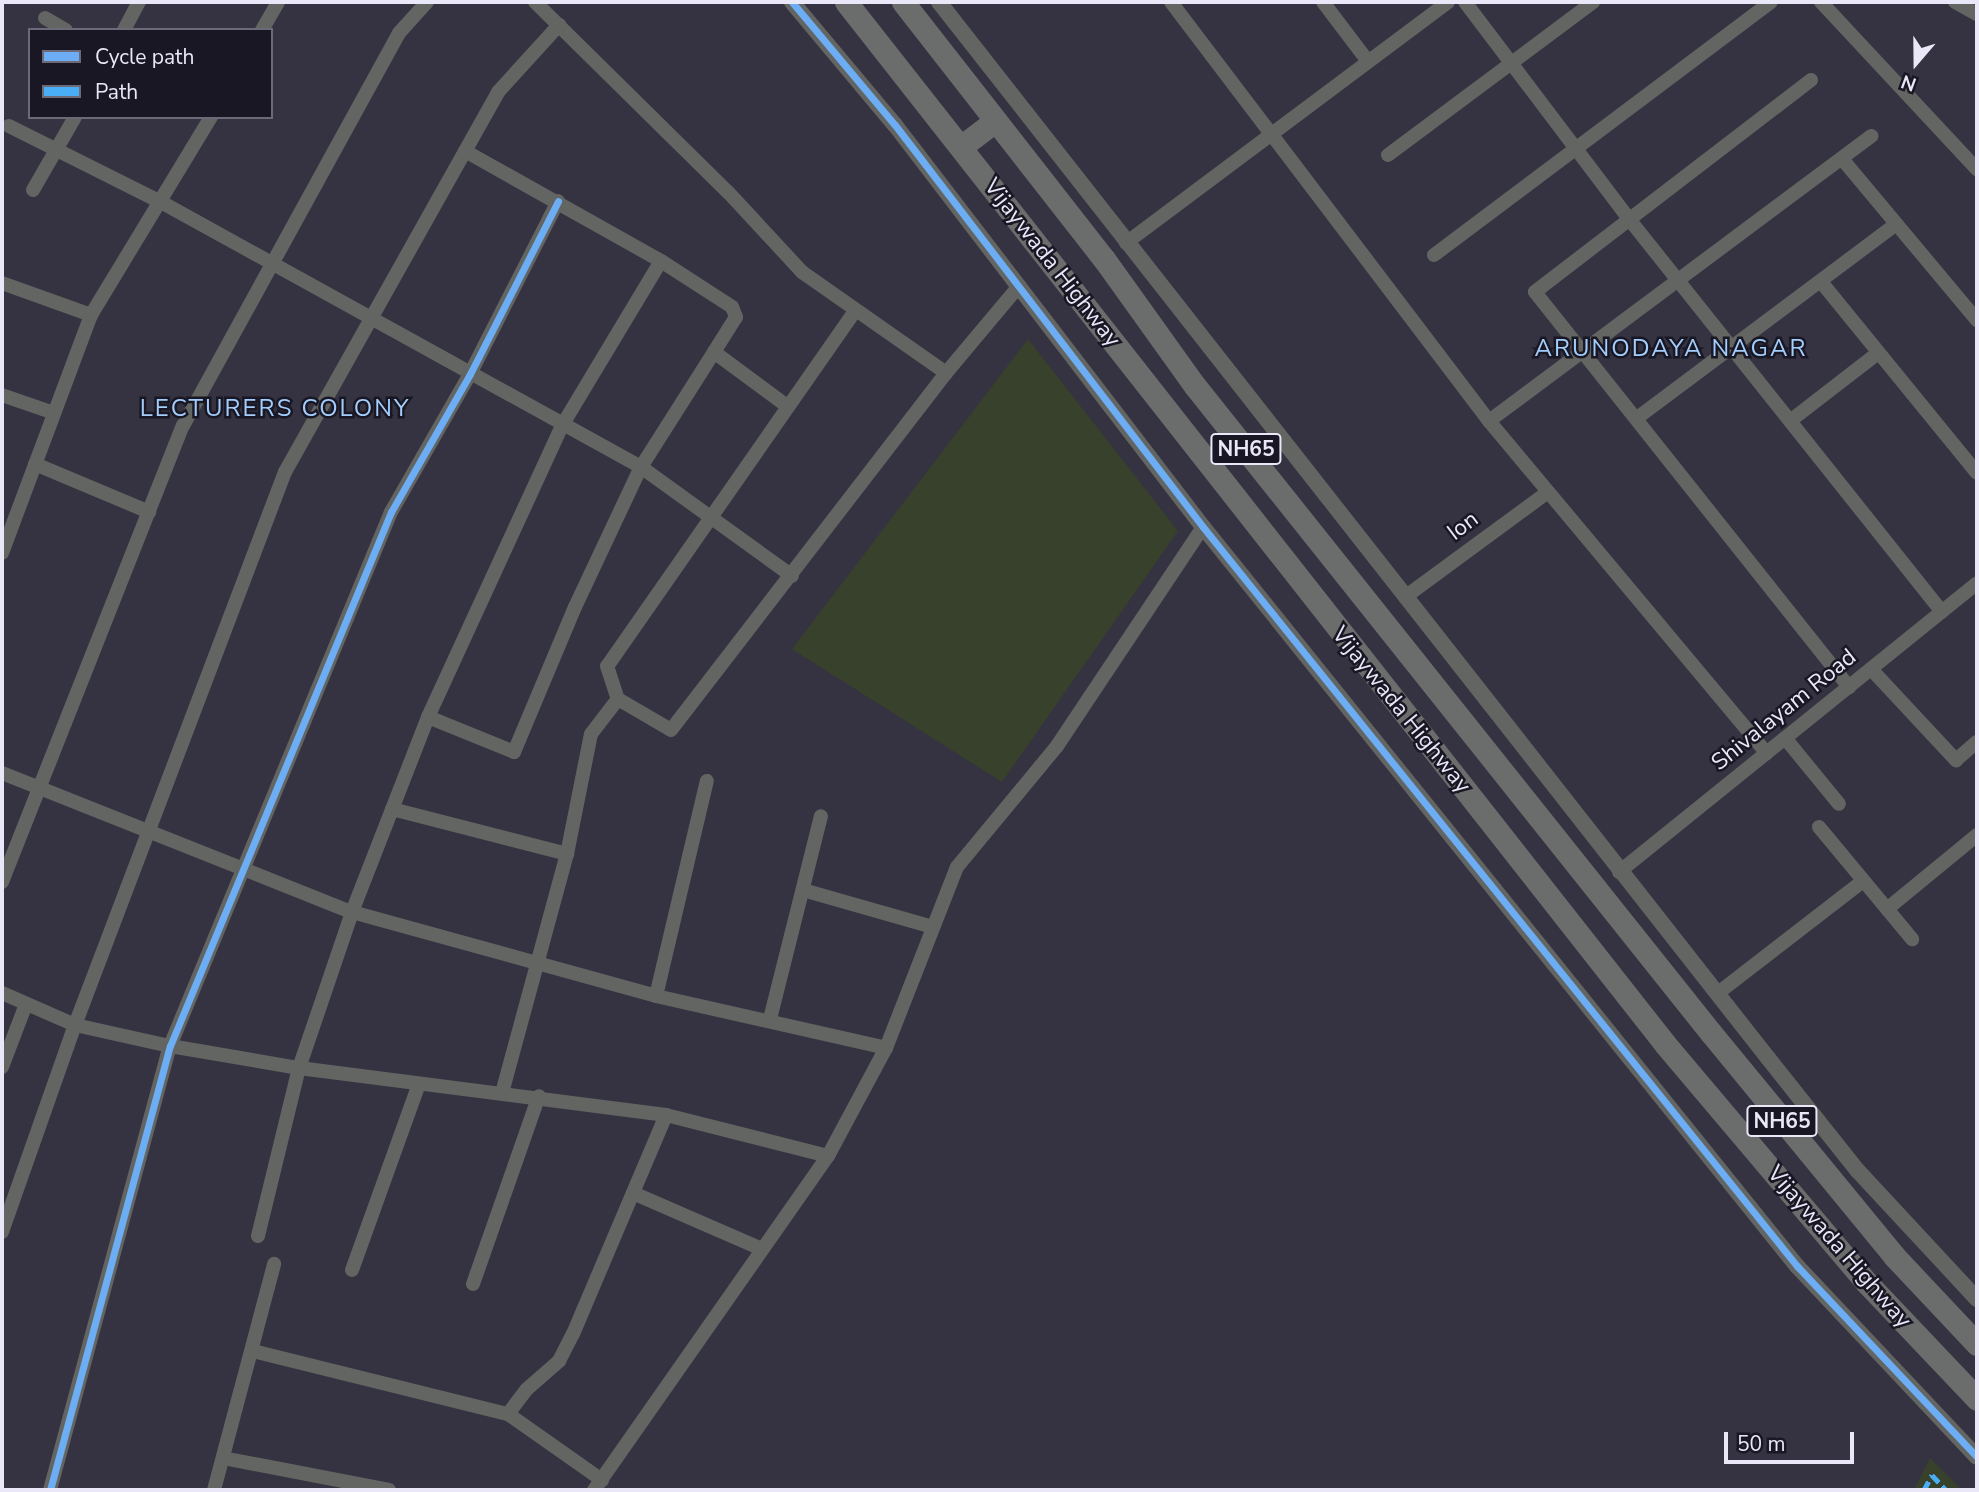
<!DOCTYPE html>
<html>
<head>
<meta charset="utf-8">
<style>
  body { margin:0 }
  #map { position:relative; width:1979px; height:1492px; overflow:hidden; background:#353341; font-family:"Nunito Sans",sans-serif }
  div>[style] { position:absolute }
  .green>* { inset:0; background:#38412b }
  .minor>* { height:14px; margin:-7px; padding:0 7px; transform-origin:7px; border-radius:7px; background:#636562 }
  .tertiary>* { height:16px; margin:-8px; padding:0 8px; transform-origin:8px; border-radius:8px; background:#636562 }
  .trunk>* { height:23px; margin:-11.5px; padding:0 11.5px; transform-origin:11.5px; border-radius:11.5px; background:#6b6d6c }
  .quiet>* { height:5px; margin-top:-2.5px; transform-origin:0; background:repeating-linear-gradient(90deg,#49aef6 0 10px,transparent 0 15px) }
  .cycleway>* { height:7px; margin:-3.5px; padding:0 3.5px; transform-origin:3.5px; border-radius:3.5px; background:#6dadf4 }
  span { translate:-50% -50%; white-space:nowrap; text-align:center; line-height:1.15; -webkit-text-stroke:5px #191723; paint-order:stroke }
  .shield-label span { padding:2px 5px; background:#191723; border:2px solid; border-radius:5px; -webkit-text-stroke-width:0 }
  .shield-label { font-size:21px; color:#e9e7f8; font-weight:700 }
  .street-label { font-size:23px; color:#e9e7f8 }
  .neighbourhood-label { font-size:24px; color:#a3cdfc; letter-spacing:2px }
  .frame { position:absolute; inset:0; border:4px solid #e9e7f8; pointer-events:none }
  .legend { position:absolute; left:28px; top:28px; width:245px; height:91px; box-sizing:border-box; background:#191723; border:2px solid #6c6a78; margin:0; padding:9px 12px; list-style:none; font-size:21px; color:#e9e7f8 }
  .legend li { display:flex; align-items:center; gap:14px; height:35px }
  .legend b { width:35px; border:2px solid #6c6a78 }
  .north { position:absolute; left:1881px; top:28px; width:70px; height:70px; -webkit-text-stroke:5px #191723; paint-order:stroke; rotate:200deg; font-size:19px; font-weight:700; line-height:28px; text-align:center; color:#e9e7f8 }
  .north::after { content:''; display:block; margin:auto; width:24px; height:32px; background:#e9e7f8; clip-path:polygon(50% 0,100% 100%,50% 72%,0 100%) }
  .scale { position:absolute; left:1724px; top:1432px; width:130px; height:32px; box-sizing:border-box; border:4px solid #e9e7f8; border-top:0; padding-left:9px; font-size:21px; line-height:24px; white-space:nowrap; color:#e9e7f8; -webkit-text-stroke:5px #191723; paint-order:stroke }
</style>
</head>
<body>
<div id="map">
  <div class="green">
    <div style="clip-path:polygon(1028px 339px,1178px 531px,1002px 782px,792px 649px)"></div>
    <div style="clip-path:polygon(1930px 1458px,1962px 1490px,1914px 1490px)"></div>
  </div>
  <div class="minor">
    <div style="left:535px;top:2px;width:271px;rotate:44.6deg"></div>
    <div style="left:728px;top:192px;width:109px;rotate:47.2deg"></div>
    <div style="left:802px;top:272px;width:176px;rotate:35deg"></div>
    <div style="left:1171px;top:2px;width:526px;rotate:52.8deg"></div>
    <div style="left:1489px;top:421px;width:433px;rotate:50.1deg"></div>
    <div style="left:1323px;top:2px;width:73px;rotate:52.8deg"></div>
    <div style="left:1465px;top:2px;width:272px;rotate:52.9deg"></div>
    <div style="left:1629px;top:219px;width:502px;rotate:51.46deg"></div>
    <div style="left:1821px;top:2px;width:229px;rotate:47deg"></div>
    <div style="left:1955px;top:2px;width:25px;rotate:29deg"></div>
    <div style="left:45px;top:18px;width:24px;rotate:30deg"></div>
    <div style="left:124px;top:30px;width:32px;rotate:-62deg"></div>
    <div style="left:262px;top:30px;width:32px;rotate:-60deg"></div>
    <div style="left:1811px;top:80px;width:348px;rotate:142.5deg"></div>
    <div style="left:1535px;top:292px;width:505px;rotate:51.52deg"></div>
    <div style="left:9px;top:126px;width:170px;rotate:26.6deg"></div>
    <div style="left:161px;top:202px;width:548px;rotate:28.9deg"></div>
    <div style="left:641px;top:467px;width:186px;rotate:35.8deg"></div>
    <div style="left:465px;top:151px;width:225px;rotate:29.3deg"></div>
    <div style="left:661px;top:261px;width:85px;rotate:32.9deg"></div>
    <div style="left:732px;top:307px;width:11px;rotate:68deg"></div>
    <div style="left:736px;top:317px;width:41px;rotate:122.2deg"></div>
    <div style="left:714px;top:352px;width:91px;rotate:36.5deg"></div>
    <div style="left:1388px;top:155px;width:256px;rotate:-36.7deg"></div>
    <div style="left:1843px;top:160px;width:209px;rotate:50.1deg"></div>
    <div style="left:33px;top:190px;width:84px;rotate:-60.1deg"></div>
    <div style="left:1126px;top:243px;width:402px;rotate:-36.8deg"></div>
    <div style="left:1434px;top:255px;width:421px;rotate:-36.9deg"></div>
    <div style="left:2px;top:283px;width:95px;rotate:19.8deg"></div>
    <div style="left:1822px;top:283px;width:245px;rotate:50.8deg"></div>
    <div style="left:855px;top:311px;width:433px;rotate:124.9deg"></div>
    <div style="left:607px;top:666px;width:35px;rotate:72deg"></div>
    <div style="left:618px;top:699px;width:61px;rotate:30.3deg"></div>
    <div style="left:671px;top:730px;width:451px;rotate:-52.4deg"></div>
    <div style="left:946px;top:373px;width:114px;rotate:-50deg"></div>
    <div style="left:2px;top:395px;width:55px;rotate:19.1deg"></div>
    <div style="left:1637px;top:418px;width:324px;rotate:-36.8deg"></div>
    <div style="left:1489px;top:421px;width:477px;rotate:-36.7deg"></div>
    <div style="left:1790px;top:421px;width:111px;rotate:-37.7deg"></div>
    <div style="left:35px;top:464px;width:124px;rotate:22.8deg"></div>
    <div style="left:2px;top:553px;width:254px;rotate:-69.5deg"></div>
    <div style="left:91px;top:315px;width:232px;rotate:-58.8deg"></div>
    <div style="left:1405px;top:597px;width:177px;rotate:-36.3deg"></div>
    <div style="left:1871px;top:669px;width:125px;rotate:47deg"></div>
    <div style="left:1956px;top:760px;width:28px;rotate:-41deg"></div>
    <div style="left:428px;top:717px;width:93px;rotate:22.1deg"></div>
    <div style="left:514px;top:752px;width:157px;rotate:-67.2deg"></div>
    <div style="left:575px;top:607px;width:155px;rotate:-64.8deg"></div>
    <div style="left:641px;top:467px;width:136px;rotate:-57.6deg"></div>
    <div style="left:1785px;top:738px;width:85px;rotate:50.7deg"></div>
    <div style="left:2px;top:773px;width:377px;rotate:21.7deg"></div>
    <div style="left:352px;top:912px;width:315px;rotate:15.4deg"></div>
    <div style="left:656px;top:996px;width:236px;rotate:12.7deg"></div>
    <div style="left:392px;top:809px;width:181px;rotate:14.4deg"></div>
    <div style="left:1819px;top:827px;width:146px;rotate:50.3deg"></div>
    <div style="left:1619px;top:872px;width:460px;rotate:-38.9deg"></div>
    <div style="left:2px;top:882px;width:491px;rotate:-68.4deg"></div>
    <div style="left:183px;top:426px;width:448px;rotate:-61.2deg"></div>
    <div style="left:399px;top:33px;width:42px;rotate:-47.9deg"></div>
    <div style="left:803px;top:890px;width:135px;rotate:15.9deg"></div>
    <div style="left:1887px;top:909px;width:117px;rotate:-39.4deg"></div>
    <div style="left:2px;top:993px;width:80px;rotate:23.7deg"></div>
    <div style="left:75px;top:1025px;width:97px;rotate:12.5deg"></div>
    <div style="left:170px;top:1046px;width:131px;rotate:9.7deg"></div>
    <div style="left:299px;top:1068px;width:370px;rotate:7.3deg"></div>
    <div style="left:666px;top:1115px;width:167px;rotate:14.2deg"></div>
    <div style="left:1718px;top:993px;width:183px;rotate:-37.7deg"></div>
    <div style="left:656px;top:996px;width:221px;rotate:-76.7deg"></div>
    <div style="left:770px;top:1019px;width:209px;rotate:-75.9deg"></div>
    <div style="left:2px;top:1067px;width:67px;rotate:-69.1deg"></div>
    <div style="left:502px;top:1093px;width:248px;rotate:-74.8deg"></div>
    <div style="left:567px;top:854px;width:122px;rotate:-78.7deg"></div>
    <div style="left:591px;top:734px;width:44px;rotate:-52.4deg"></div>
    <div style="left:633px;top:1193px;width:141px;rotate:23.5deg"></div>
    <div style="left:2px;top:1232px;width:219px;rotate:-70.6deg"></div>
    <div style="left:75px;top:1025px;width:592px;rotate:-69.21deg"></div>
    <div style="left:285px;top:472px;width:436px;rotate:-60.7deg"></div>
    <div style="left:498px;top:92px;width:91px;rotate:-47.7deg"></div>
    <div style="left:258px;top:1236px;width:173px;rotate:-76.3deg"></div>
    <div style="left:299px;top:1068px;width:165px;rotate:-71.2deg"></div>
    <div style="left:352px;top:912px;width:209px;rotate:-68.7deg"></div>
    <div style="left:428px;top:717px;width:323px;rotate:-65.3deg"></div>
    <div style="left:563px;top:424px;width:190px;rotate:-59deg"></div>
    <div style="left:352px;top:1270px;width:198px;rotate:-70.2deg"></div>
    <div style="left:473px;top:1284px;width:199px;rotate:-70.7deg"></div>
    <div style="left:253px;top:1351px;width:263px;rotate:13.9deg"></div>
    <div style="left:508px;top:1414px;width:115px;rotate:35.1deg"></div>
    <div style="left:508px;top:1414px;width:31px;rotate:-53deg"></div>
    <div style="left:527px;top:1389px;width:43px;rotate:-41.2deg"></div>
    <div style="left:559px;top:1361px;width:30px;rotate:-63deg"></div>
    <div style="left:573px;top:1334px;width:238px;rotate:-67deg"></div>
    <div style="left:223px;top:1458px;width:169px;rotate:10.9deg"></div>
    <div style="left:50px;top:1490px;width:460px;rotate:-74.9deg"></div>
    <div style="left:170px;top:1046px;width:578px;rotate:-67.52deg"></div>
    <div style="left:391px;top:512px;width:159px;rotate:-60.2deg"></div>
    <div style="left:470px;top:374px;width:194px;rotate:-63deg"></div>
    <div style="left:214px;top:1490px;width:234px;rotate:-75.1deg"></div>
    <div style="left:594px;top:1490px;width:408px;rotate:-55deg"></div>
    <div style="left:828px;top:1156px;width:123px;rotate:-61.8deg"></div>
    <div style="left:886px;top:1048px;width:194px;rotate:-68.6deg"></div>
    <div style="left:957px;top:867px;width:157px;rotate:-50.4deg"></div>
    <div style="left:1057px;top:746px;width:263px;rotate:-56.3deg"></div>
  </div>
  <div class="tertiary">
    <div style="left:792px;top:2px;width:160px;rotate:50.1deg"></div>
    <div style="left:895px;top:125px;width:506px;rotate:52.54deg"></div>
    <div style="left:1203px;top:527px;width:948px;rotate:51.21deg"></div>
    <div style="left:1797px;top:1266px;width:262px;rotate:46.7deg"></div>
    <div style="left:939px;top:2px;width:1343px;rotate:51.87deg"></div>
    <div style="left:1768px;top:1058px;width:144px;rotate:51.5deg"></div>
    <div style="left:1858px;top:1171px;width:175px;rotate:47.1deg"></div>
  </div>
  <div class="trunk">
    <div style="left:846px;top:2px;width:1325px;rotate:51.83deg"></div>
    <div style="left:1665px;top:1044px;width:313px;rotate:49.8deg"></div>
    <div style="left:1867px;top:1283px;width:160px;rotate:46.5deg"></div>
    <div style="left:903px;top:2px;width:326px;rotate:52deg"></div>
    <div style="left:1104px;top:259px;width:156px;rotate:54.4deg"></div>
    <div style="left:1195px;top:386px;width:828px;rotate:51.43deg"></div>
    <div style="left:1711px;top:1033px;width:288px;rotate:50.6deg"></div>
    <div style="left:1894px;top:1256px;width:121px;rotate:46.7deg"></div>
    <div style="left:962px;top:146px;width:41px;rotate:-37.1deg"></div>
  </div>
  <div class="quiet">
    <div style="left:1924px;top:1490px;width:17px;rotate:-62deg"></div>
    <div style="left:1932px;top:1475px;width:21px;rotate:47deg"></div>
  </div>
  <div class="cycleway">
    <div style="left:792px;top:2px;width:160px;rotate:50.1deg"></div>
    <div style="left:895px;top:125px;width:506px;rotate:52.54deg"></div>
    <div style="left:1203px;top:527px;width:948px;rotate:51.21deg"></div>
    <div style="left:1797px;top:1266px;width:262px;rotate:46.7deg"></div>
    <div style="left:50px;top:1490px;width:460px;rotate:-74.9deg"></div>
    <div style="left:170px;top:1046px;width:578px;rotate:-67.52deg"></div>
    <div style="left:391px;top:512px;width:159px;rotate:-60.2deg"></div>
    <div style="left:470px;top:374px;width:194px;rotate:-63deg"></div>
  </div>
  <div class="shield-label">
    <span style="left:1246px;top:449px">NH65</span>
    <span style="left:1782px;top:1121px">NH65</span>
  </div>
  <div class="street-label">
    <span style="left:1052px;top:263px;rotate:52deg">Vijaywada Highway</span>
    <span style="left:1463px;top:526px;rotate:-37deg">Ion</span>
    <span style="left:1401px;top:710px;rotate:51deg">Vijaywada Highway</span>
    <span style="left:1784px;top:710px;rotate:-39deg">Shivalayam Road</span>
    <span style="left:1839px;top:1247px;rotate:49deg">Vijaywada Highway</span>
  </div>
  <div class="neighbourhood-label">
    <span style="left:1671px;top:349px">ARUNODAYA NAGAR</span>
    <span style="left:275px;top:409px">LECTURERS COLONY</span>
  </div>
  <div class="frame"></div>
  <ul class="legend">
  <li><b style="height:9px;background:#6dadf4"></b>Cycle path</li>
  <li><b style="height:9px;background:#49aef6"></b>Path</li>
  </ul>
  <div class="north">N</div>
  <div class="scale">50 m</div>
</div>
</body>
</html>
